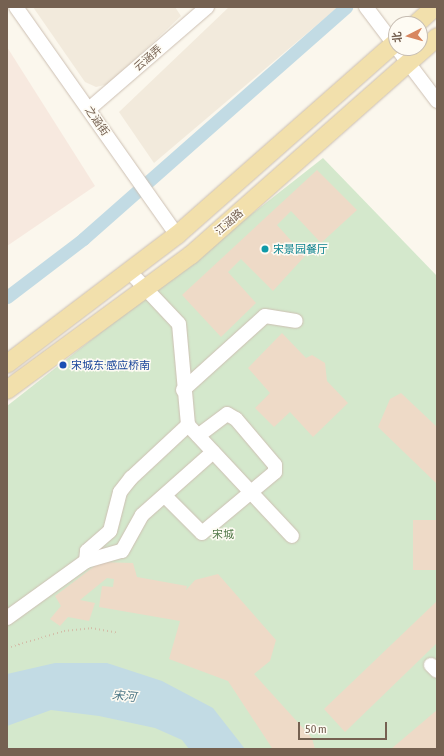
<!DOCTYPE html>
<html>
<head>
<meta charset="utf-8">
<style>
  body { margin:0 }
  #map { position:relative; width:444px; height:756px; overflow:hidden; background:#fbf7ed; font-family:"Asap Condensed","Noto Sans SC",sans-serif }
  div>[style] { position:absolute }
  .residential>* { inset:0; background:#f2eadc }
  .commercial>* { inset:0; background:#f7e9df }
  .green>* { inset:0; background:#d4e8cc }
  .water>* { inset:0; background:#c2dbe4 }
  .canal>* { height:13px; margin:-6.5px; padding:0 6.5px; transform-origin:6.5px; border-radius:6.5px; background:#c2dbe4 }
  .building>* { inset:0; background:#eedac7; transform-origin:0 0 }
  .path>* { height:2px; margin-top:-1px; transform-origin:0; background:repeating-linear-gradient(90deg,#d3bea9 0 1px,transparent 0 4px) }
  .roads { filter:drop-shadow(0 0 1px #cdc0b3) drop-shadow(0 0 1px #cdc0b3) }
  .minor>* { height:14px; margin:-7px; padding:0 7px; transform-origin:7px; border-radius:7px; background:#fff }
  .major>* { height:18px; margin:-9px; padding:0 9px; transform-origin:9px; border-radius:9px; background:#f2e0ac }
  .dots>* { width:11px; height:11px; translate:-50% -50%; box-sizing:border-box; border:2px solid #fefbf3; border-radius:50% }
  span { translate:-50% -50%; white-space:nowrap; text-align:center; line-height:1.15; -webkit-text-stroke:3px #fefbf3; paint-order:stroke }
  .street-label { font-size:11px; color:#756151 }
  .culture-label { font-size:11px; color:#0d838f }
  .left { translate:0 -50%; text-align:left }
  .transit-label { font-size:11px; color:#164399 }
  .park-label { font-size:11px; color:#53794a }
  .water-label { font-size:12px; color:#4c7685; font-style:italic }
  .frame { position:absolute; inset:0; border:8px solid #756151; pointer-events:none }
  .north { position:absolute; left:388px; top:16px; width:40px; height:40px; box-sizing:border-box; background:#fefbf3; border:1px solid #c7bdb2; border-radius:50%; rotate:264deg; font-size:11px; font-weight:700; line-height:16px; text-align:center; color:#756151 }
  .north::after { content:''; display:block; margin:auto; width:14px; height:18px; background:#d8865f; clip-path:polygon(50% 0,100% 100%,50% 72%,0 100%) }
  .scale { position:absolute; left:298px; top:722px; width:89px; height:18px; box-sizing:border-box; border:2px solid #756151; border-top:0; padding-left:5px; font-size:12px; line-height:14px; white-space:nowrap; color:#756151; -webkit-text-stroke:3px #fefbf3; paint-order:stroke }
</style>
</head>
<body>
<div id="map">
  <div class="residential">
    <div style="clip-path:polygon(33px 7px,175px 7px,181px 16px,109px 84px,96px 87px,85px 82px)"></div>
    <div style="clip-path:polygon(229px 7px,337px 8px,154px 163px,119px 112px)"></div>
  </div>
  <div class="commercial">
    <div style="clip-path:polygon(7px 47px,95px 186px,7px 246px)"></div>
  </div>
  <div class="green">
    <div style="clip-path:polygon(323px 158px,437px 276px,437px 749px,7px 749px,7px 406px)"></div>
  </div>
  <div class="water">
    <div style="clip-path:polygon(55px 663px,107px 663px,162px 681px,213px 708px,245px 749px,189px 749px,182px 740px,155px 728px,99px 716px,51px 710px,7px 726px,7px 674px)"></div>
  </div>
  <div class="canal">
    <div style="left:7px;top:297px;width:96px;rotate:-37.3deg"></div>
    <div style="left:83px;top:239px;width:351px;rotate:-41.4deg"></div>
  </div>
  <div class="building">
    <div style="clip-path:polygon(317px 170px,357px 210px,321px 243px,291px 211px,277px 225px,305px 256px,273px 291px,241px 259px,228px 272px,256px 303px,221px 337px,182px 295px)"></div>
    <div style="clip-path:polygon(282px 333px,306px 358px,312px 355px,325px 363px,327px 381px,348px 403px,313px 437px,290px 412px,274px 427px,255px 408px,270px 393px,248px 368px)"></div>
    <div style="clip-path:polygon(401px 393px,437px 427px,437px 484px,378px 427px,390px 399px)"></div>
    <div style="left:413px;top:520px;width:24px;height:50px"></div>
    <div style="clip-path:polygon(100px 562px,133px 563px,137px 577px,187px 586px,186px 590px,195px 580px,218px 574px,276px 640px,270px 661px,254px 674px,312px 738px,315px 749px,272px 748px,228px 681px,169px 659px,180px 621px,99px 607px,102px 586px,113px 587px,114px 579px,107px 578px,80px 600px,95px 603px,89px 621px,68px 617px,60px 626px,50px 619px,61px 606px,55px 596px)"></div>
    <div style="clip-path:polygon(437px 601px,437px 643px,345px 732px,324px 709px)"></div>
    <div style="clip-path:polygon(437px 710px,437px 749px,391px 749px)"></div>
  </div>
  <div class="path">
    <div style="left:7px;top:648px;width:59px;rotate:-16.6deg"></div>
    <div style="left:64px;top:631px;width:27px;rotate:-6deg"></div>
    <div style="left:91px;top:628px;width:27px;rotate:10deg"></div>
  </div>
  <div class="roads">
    <div class="minor">
      <div style="left:16px;top:7px;width:279px;rotate:54.8deg"></div>
      <div style="left:366px;top:7px;width:118px;rotate:52.9deg"></div>
      <div style="left:89px;top:109px;width:156px;rotate:-40.8deg"></div>
      <div style="left:130px;top:272px;width:71px;rotate:46.7deg"></div>
      <div style="left:179px;top:324px;width:101px;rotate:84.9deg"></div>
      <div style="left:188px;top:425px;width:152px;rotate:46.9deg"></div>
      <div style="left:183px;top:390px;width:110px;rotate:-42.1deg"></div>
      <div style="left:265px;top:316px;width:31px;rotate:9deg"></div>
      <div style="left:165px;top:496px;width:52px;rotate:45deg"></div>
      <div style="left:202px;top:533px;width:95px;rotate:-39.9deg"></div>
      <div style="left:275px;top:472px;width:7px;rotate:-90deg"></div>
      <div style="left:275px;top:465px;width:60px;rotate:-130.3deg"></div>
      <div style="left:236px;top:419px;width:10px;rotate:-151deg"></div>
      <div style="left:227px;top:414px;width:36px;rotate:143deg"></div>
      <div style="left:86px;top:561px;width:37px;rotate:-16deg"></div>
      <div style="left:122px;top:551px;width:41px;rotate:-60.9deg"></div>
      <div style="left:142px;top:515px;width:95px;rotate:-41.6deg"></div>
      <div style="left:7px;top:618px;width:97px;rotate:-35.8deg"></div>
      <div style="left:86px;top:561px;width:10px;rotate:-84deg"></div>
      <div style="left:87px;top:551px;width:30px;rotate:-41deg"></div>
      <div style="left:110px;top:531px;width:40px;rotate:-75.6deg"></div>
      <div style="left:120px;top:492px;width:18px;rotate:-52deg"></div>
      <div style="left:131px;top:478px;width:78px;rotate:-42.9deg"></div>
      <div style="left:431px;top:665px;width:8px;rotate:45deg"></div>
    </div>
    <div class="major">
      <div style="left:416px;top:24px;width:25px;rotate:-42deg"></div>
      <div style="left:7px;top:364px;width:213px;rotate:-37.2deg"></div>
      <div style="left:177px;top:235px;width:292px;rotate:-41.4deg"></div>
      <div style="left:7px;top:390px;width:228px;rotate:-36.3deg"></div>
      <div style="left:191px;top:255px;width:329px;rotate:-41.5deg"></div>
    </div>
  </div>
  <div class="dots">
    <div style="left:265px;top:249px;background:#0f9aa8"></div>
    <div style="left:63px;top:365px;background:#1a4fb4"></div>
  </div>
  <div class="street-label">
    <span style="left:148px;top:58px;rotate:-41deg">云涵弄</span>
    <span style="left:97px;top:121px;rotate:55deg">之涵街</span>
    <span style="left:229px;top:222px;rotate:-41deg">江涵路</span>
  </div>
  <div class="culture-label">
    <span class="left" style="left:273px;top:249px">宋景园餐厅</span>
  </div>
  <div class="transit-label">
    <span class="left" style="left:71px;top:365px">宋城东·感应桥南</span>
  </div>
  <div class="park-label">
    <span style="left:223px;top:534px">宋城</span>
  </div>
  <div class="water-label">
    <span style="left:124px;top:697px;rotate:6deg">宋河</span>
  </div>
  <div class="frame"></div>
  <div class="north">北</div>
  <div class="scale">50 m</div>
</div>
</body>
</html>
